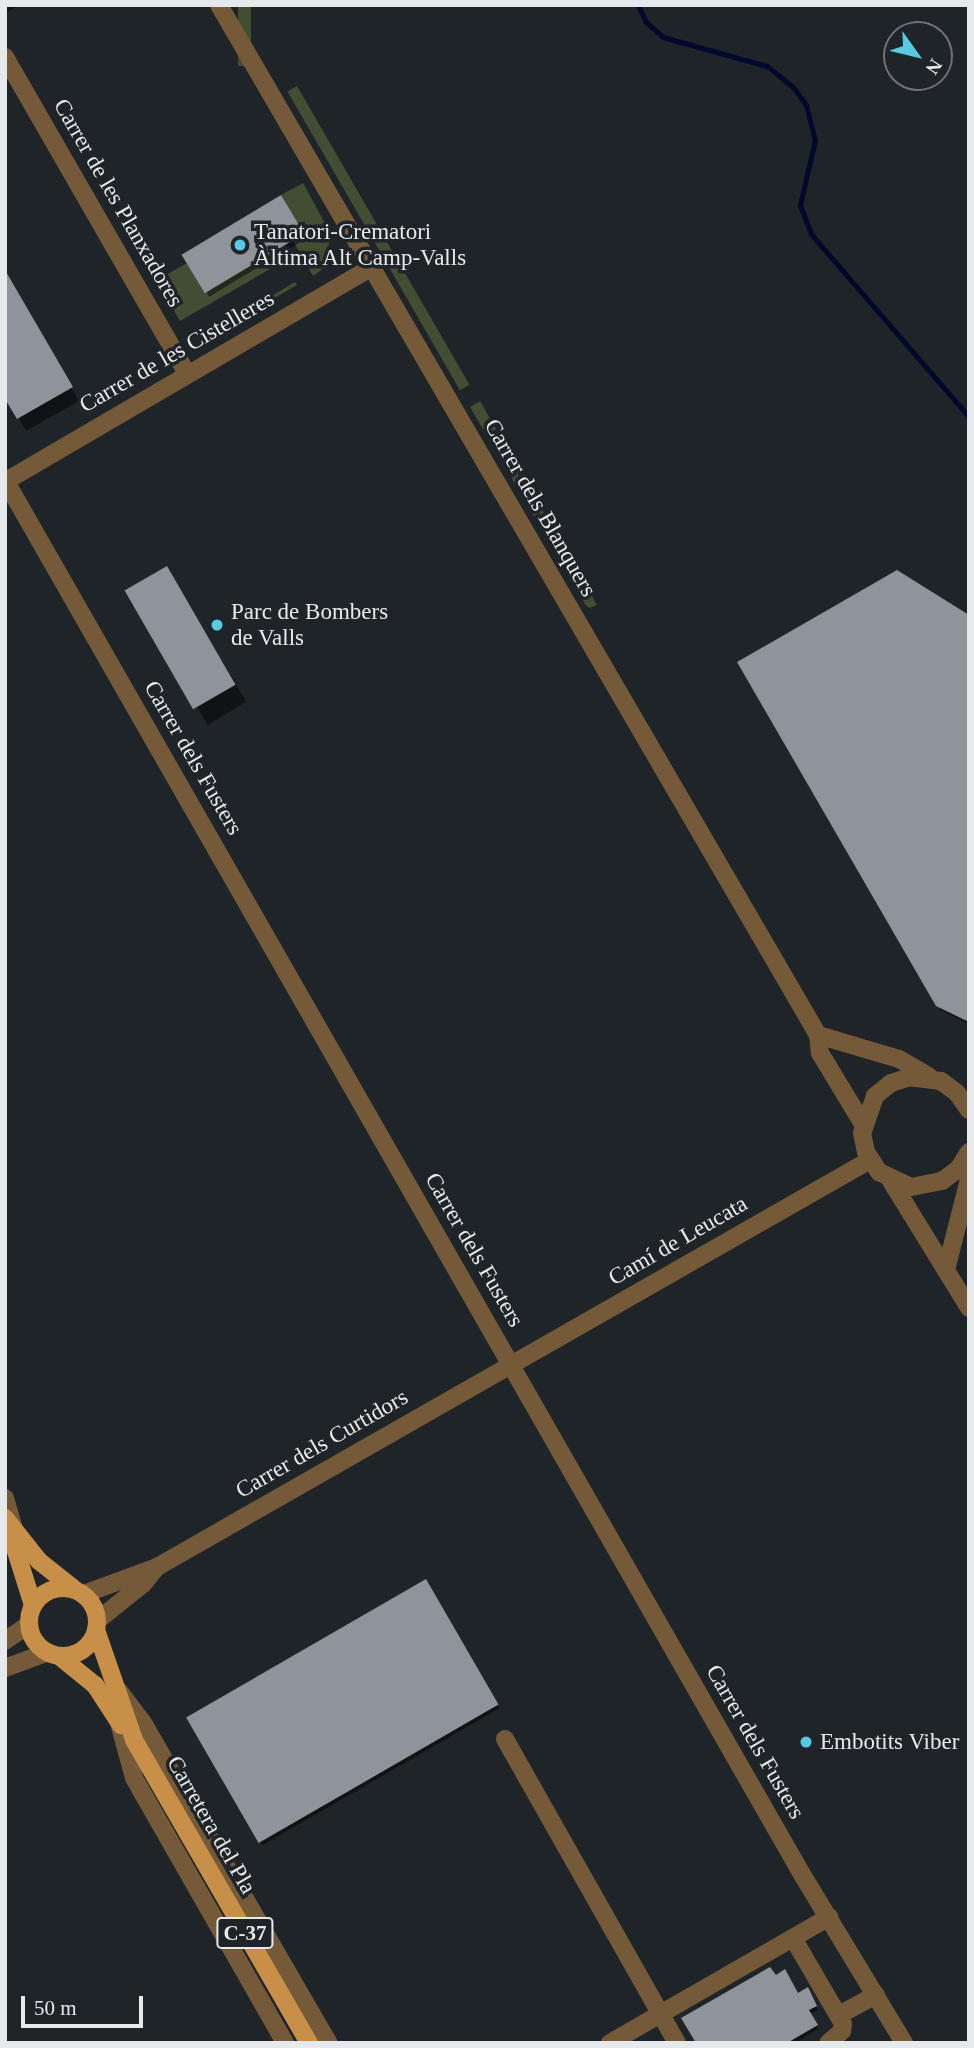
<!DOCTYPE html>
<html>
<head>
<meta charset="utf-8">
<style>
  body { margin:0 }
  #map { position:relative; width:974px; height:2048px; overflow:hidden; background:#1f2429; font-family:"Times New Roman",serif }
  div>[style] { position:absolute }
  .green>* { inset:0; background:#424d33; transform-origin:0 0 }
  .shadow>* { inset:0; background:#0007; transform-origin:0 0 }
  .stream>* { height:5px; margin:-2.5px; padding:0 2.5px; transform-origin:2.5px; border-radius:2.5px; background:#000929 }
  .building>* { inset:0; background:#8e949a; transform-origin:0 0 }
  .minor>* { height:18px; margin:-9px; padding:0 9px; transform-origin:9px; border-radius:9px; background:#755a3a }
  .major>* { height:18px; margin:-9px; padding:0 9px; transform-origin:9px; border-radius:9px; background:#c78f48 }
  .major>.ring { margin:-9px; padding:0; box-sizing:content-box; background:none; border:18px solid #c78f48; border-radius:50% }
  .dots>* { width:19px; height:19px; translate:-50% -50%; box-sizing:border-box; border:4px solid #1f2429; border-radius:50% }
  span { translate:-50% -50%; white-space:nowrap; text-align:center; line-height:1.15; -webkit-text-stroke:7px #1f2429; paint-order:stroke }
  .shield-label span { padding:2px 5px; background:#1f2429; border:2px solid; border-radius:5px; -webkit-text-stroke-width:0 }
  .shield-label { font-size:21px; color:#e7eaed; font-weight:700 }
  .street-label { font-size:23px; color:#e7eaed }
  .poi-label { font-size:23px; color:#e7eaed }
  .left { translate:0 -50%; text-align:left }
  .frame { position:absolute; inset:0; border:7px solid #e7eaed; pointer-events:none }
  .north { position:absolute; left:883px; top:21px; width:70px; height:70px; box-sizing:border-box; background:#1f2429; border:2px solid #6f7377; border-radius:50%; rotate:124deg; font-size:19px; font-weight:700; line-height:28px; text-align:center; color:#e7eaed }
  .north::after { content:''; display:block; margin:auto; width:24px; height:32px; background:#58c9e3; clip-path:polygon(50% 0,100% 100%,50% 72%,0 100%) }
  .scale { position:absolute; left:21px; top:1996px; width:122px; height:32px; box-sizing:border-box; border:4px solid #e7eaed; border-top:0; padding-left:9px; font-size:21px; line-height:24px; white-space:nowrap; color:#e7eaed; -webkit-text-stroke:5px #1f2429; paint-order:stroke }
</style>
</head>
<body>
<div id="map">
  <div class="green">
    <div style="left:238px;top:5px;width:13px;height:61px"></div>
    <div style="left:297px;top:86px;width:345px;height:11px;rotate:60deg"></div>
    <div style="clip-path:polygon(303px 183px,332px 236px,328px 265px,313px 276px,293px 241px,304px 234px,281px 195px)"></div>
    <div style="clip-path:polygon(284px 246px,291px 257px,180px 321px,150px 269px,159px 279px,187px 263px,204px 292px)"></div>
    <div style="clip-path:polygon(295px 282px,297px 285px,201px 341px,187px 333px,200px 338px)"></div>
    <div style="clip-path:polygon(480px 401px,597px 605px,589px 608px,585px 604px,470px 407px)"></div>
  </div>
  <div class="shadow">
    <div style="clip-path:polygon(5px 5px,15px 5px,16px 7px,6px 13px)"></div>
    <div style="left:280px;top:197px;width:49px;height:112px;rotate:59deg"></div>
    <div style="clip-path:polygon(5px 273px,79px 401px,26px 431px,5px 395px)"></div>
    <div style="left:166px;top:568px;width:156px;height:45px;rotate:59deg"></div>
    <div style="clip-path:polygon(969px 617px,969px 1024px,941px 1010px,740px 663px)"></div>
    <div style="left:426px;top:1581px;width:147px;height:274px;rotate:60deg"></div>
    <div style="clip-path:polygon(775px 1977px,798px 1995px,808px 1989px,818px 2010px,810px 2014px,818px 2029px,795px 2043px,698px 2043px)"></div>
  </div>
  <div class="stream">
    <div style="left:638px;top:5px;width:19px;rotate:65deg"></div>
    <div style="left:646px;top:22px;width:23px;rotate:41deg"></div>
    <div style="left:663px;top:37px;width:108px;rotate:15.6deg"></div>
    <div style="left:767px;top:66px;width:33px;rotate:39deg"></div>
    <div style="left:793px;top:87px;width:22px;rotate:54deg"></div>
    <div style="left:806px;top:105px;width:36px;rotate:76deg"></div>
    <div style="left:815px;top:140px;width:67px;rotate:103deg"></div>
    <div style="left:800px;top:205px;width:31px;rotate:69deg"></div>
    <div style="left:811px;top:234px;width:242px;rotate:49.2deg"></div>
  </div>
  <div class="building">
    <div style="left:281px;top:195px;width:45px;height:116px;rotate:59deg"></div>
    <div style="clip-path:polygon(5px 270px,73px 387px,17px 419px,5px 399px)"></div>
    <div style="left:167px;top:566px;width:137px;height:49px;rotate:60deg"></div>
    <div style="clip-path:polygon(897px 570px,969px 615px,969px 1022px,936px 1006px,737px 662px)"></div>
    <div style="left:426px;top:1579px;width:145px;height:277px;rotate:60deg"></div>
    <div style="clip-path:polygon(770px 1967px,776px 1975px,785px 1969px,798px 1993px,808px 1987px,817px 2006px,809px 2010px,818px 2025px,787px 2043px,696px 2043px,681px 2018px)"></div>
  </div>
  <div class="minor">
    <div style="left:219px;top:5px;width:1192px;rotate:59.82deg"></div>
    <div style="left:818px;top:1035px;width:18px;rotate:84deg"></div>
    <div style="left:820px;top:1053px;width:83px;rotate:58.8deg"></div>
    <div style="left:5px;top:57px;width:366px;rotate:60.1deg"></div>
    <div style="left:5px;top:480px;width:1608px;rotate:60.25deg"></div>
    <div style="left:803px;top:1876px;width:195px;rotate:58.8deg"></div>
    <div style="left:6px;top:481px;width:424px;rotate:-30.3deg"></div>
    <div style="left:818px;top:1035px;width:84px;rotate:16.5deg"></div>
    <div style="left:899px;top:1059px;width:34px;rotate:30deg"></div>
    <div style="left:969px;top:1110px;width:21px;rotate:-125deg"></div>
    <div style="left:957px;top:1093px;width:20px;rotate:-143deg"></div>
    <div style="left:941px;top:1081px;width:31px;rotate:-173deg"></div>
    <div style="left:910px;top:1077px;width:20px;rotate:162deg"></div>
    <div style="left:891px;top:1083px;width:21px;rotate:141deg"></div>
    <div style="left:875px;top:1096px;width:39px;rotate:109deg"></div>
    <div style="left:862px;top:1133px;width:19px;rotate:78deg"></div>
    <div style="left:866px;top:1152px;width:24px;rotate:57deg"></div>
    <div style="left:879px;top:1172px;width:35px;rotate:25deg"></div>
    <div style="left:911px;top:1187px;width:32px;rotate:-11deg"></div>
    <div style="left:942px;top:1181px;width:21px;rotate:-37deg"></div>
    <div style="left:959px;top:1168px;width:19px;rotate:-58deg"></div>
    <div style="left:891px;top:1181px;width:149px;rotate:58.4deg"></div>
    <div style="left:946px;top:1270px;width:94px;rotate:-75.8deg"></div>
    <div style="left:5px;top:1498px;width:35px;rotate:74deg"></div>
    <div style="left:84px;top:1594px;width:78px;rotate:-20.3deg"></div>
    <div style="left:157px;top:1567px;width:821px;rotate:-29.72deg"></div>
    <div style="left:98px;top:1620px;width:58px;rotate:-38.7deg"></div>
    <div style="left:143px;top:1584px;width:22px;rotate:-51deg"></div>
    <div style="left:5px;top:1641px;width:29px;rotate:-35deg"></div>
    <div style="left:5px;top:1668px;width:46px;rotate:-20.4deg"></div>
    <div style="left:119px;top:1691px;width:38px;rotate:53deg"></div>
    <div style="left:142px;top:1721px;width:372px;rotate:59.9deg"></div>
    <div style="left:119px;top:1723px;width:57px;rotate:74.7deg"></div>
    <div style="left:134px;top:1778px;width:305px;rotate:60.3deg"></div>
    <div style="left:505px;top:1739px;width:349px;rotate:60.5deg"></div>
    <div style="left:793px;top:1938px;width:99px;rotate:59.8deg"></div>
    <div style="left:843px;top:2024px;width:7px;rotate:98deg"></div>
    <div style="left:842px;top:2031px;width:18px;rotate:139deg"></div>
    <div style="left:839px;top:2015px;width:42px;rotate:-28.4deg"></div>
    <div style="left:610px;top:2043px;width:253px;rotate:-29.9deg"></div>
  </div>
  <div class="major">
    <div style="left:5px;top:1518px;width:55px;rotate:51.7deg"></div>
    <div style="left:39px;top:1561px;width:43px;rotate:38.5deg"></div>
    <div style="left:9px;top:1529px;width:80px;rotate:72.5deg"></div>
    <div class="ring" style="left:29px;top:1588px;width:50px;height:50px"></div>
    <div style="left:96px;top:1630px;width:116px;rotate:70.9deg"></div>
    <div style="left:134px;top:1740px;width:350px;rotate:60deg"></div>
    <div style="left:59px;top:1656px;width:46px;rotate:38.9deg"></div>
    <div style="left:95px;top:1685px;width:48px;rotate:57deg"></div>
  </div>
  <div class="dots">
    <div style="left:240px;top:245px;background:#58c9e3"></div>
    <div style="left:217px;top:625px;background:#58c9e3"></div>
    <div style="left:806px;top:1742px;background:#58c9e3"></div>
  </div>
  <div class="shield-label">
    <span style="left:245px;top:1933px">C-37</span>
  </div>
  <div class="street-label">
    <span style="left:118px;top:203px;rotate:60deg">Carrer de les Planxadores</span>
    <span style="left:177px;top:352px;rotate:-30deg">Carrer de les Cistelleres</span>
    <span style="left:540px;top:508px;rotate:60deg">Carrer dels Blanquers</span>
    <span style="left:193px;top:758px;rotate:60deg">Carrer dels Fusters</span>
    <span style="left:678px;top:1241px;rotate:-30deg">Camí de Leucata</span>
    <span style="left:474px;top:1250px;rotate:60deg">Carrer dels Fusters</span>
    <span style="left:322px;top:1444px;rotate:-30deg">Carrer dels Curtidors</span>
    <span style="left:755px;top:1742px;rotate:60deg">Carrer dels Fusters</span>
    <span style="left:211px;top:1825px;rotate:60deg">Carretera del Pla</span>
  </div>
  <div class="poi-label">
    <span class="left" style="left:254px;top:245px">Tanatori-Crematori<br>Àltima Alt Camp-Valls</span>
    <span class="left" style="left:231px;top:625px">Parc de Bombers<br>de Valls</span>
    <span class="left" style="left:820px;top:1742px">Embotits Viber</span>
  </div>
  <div class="frame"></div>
  <div class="north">N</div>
  <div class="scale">50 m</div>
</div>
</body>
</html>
